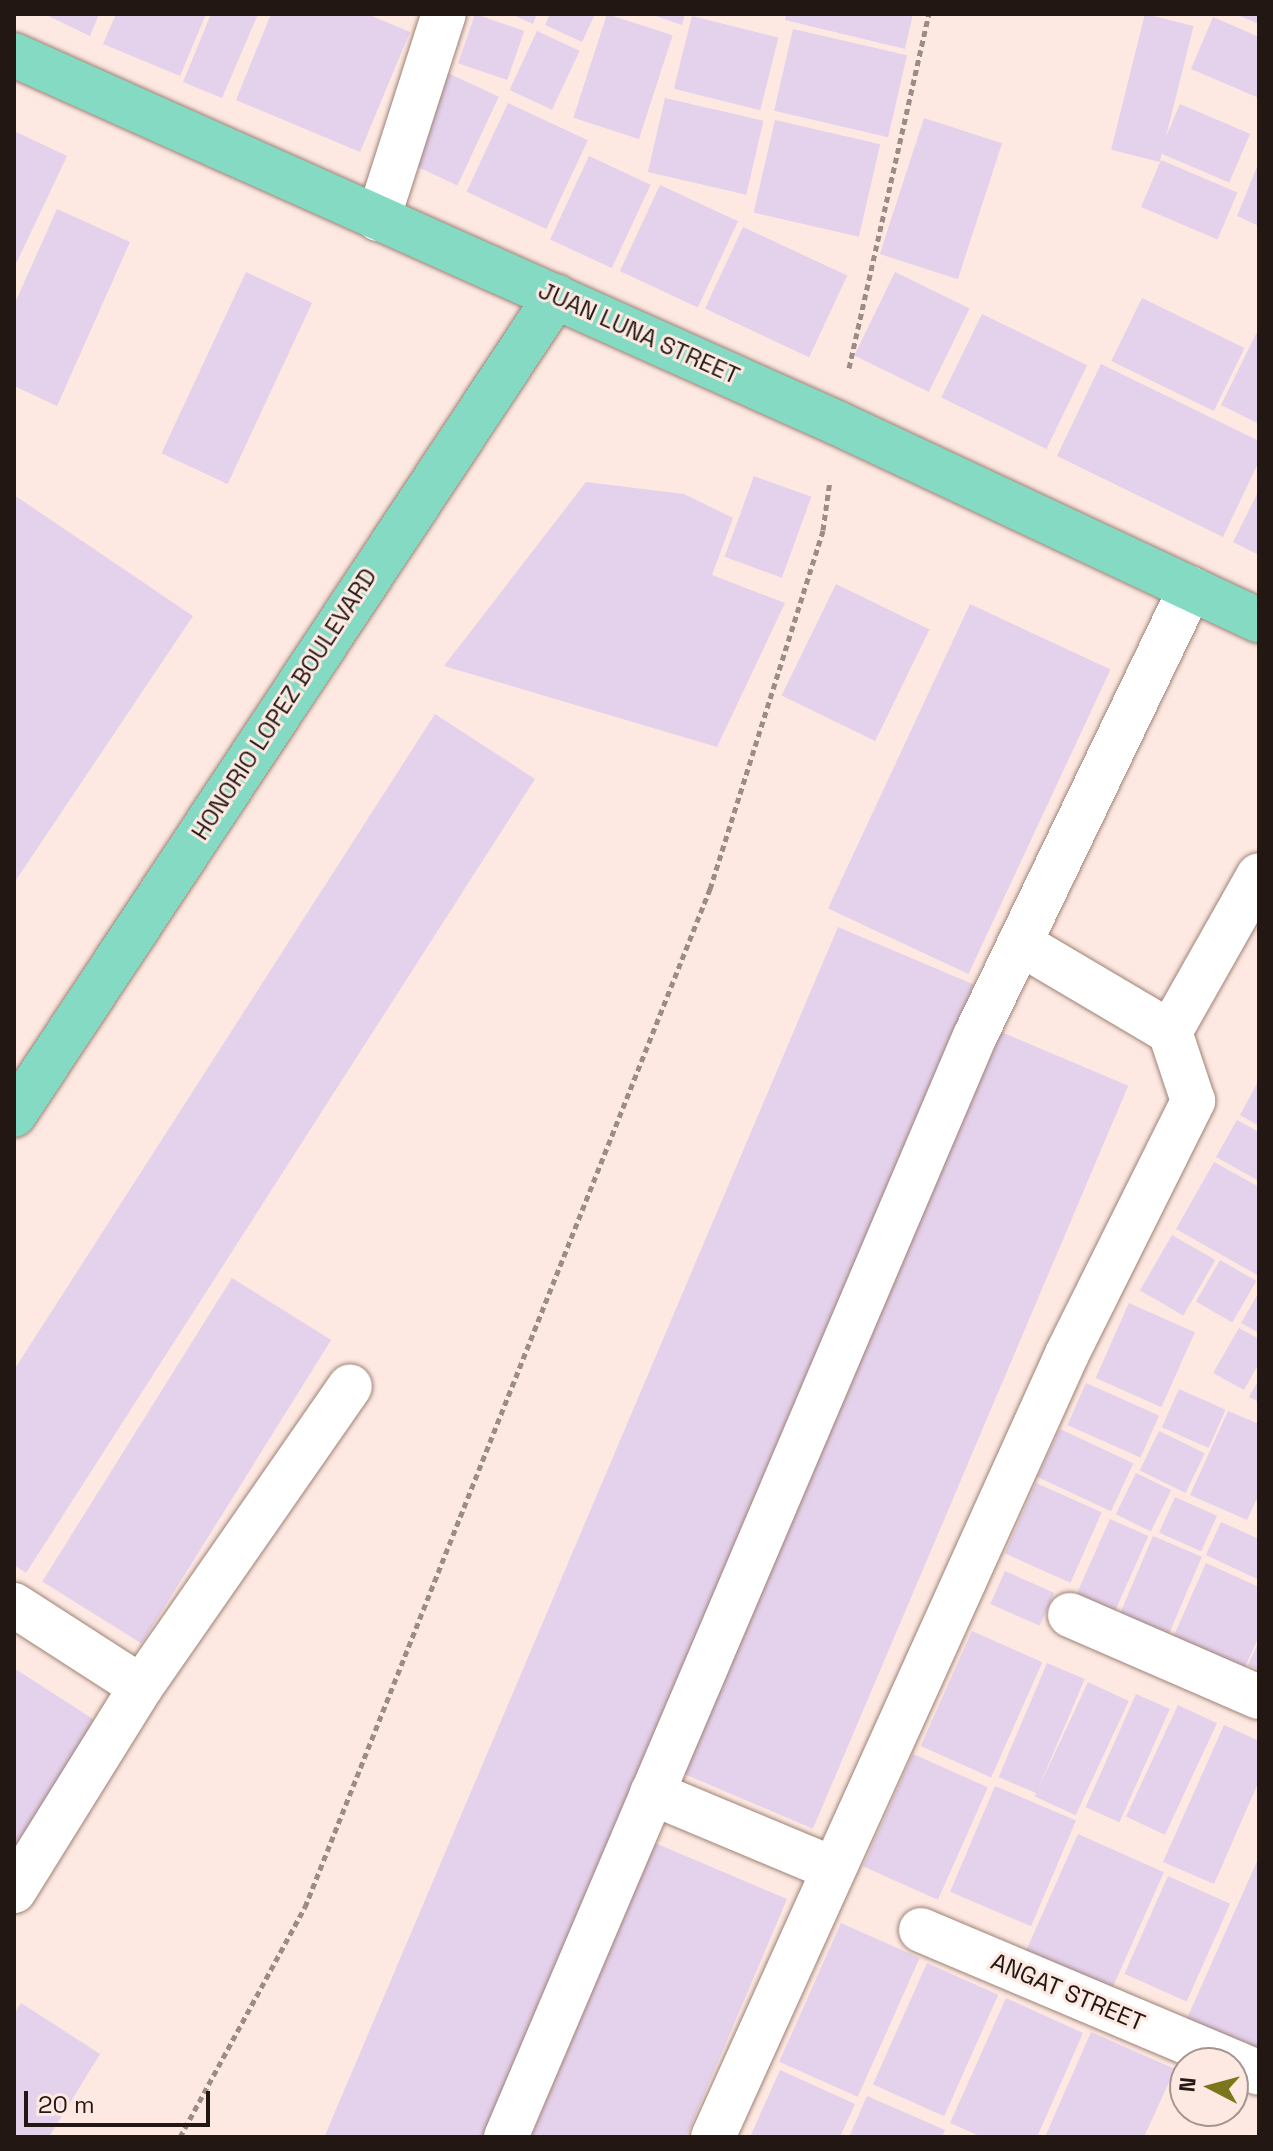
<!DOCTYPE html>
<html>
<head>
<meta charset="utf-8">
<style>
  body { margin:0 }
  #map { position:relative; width:1273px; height:2151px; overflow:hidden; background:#fde9e2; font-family:"Space Grotesk",sans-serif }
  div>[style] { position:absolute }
  .building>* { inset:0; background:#e4d1ec; transform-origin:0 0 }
  .path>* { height:5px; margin-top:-2.5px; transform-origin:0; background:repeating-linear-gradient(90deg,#9c8c87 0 6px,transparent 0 10px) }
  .roads { filter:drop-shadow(0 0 2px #9f8176) drop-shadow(0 0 2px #9f8176) }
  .minor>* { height:44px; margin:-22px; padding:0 22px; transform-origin:22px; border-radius:22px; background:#fff }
  .major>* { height:44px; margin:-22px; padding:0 22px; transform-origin:22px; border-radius:22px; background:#84dac3 }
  span { translate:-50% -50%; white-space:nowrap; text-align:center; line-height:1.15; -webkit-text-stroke:6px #fde9e2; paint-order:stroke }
  .street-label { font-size:24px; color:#221713 }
  .frame { position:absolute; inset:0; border:16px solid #221713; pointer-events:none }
  .north { position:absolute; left:1169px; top:2047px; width:80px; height:80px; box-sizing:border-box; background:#fde9e2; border:2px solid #a5958f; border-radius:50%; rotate:276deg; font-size:22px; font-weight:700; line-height:32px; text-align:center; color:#221713 }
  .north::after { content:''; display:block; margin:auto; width:28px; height:36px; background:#7b761b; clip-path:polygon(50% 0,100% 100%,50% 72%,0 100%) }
  .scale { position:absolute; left:24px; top:2091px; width:186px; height:36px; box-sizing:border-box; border:4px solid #221713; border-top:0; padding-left:10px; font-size:24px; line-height:28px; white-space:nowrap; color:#221713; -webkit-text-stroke:6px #fde9e2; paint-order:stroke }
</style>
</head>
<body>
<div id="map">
  <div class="building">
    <div style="clip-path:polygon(44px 14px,99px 14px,90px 36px)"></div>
    <div style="clip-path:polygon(116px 14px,206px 14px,180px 76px,103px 44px)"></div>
    <div style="clip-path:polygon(211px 14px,258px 14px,222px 98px,183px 82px)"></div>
    <div style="clip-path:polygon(271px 14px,367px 14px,410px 32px,360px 152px,236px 100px)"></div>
    <div style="left:475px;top:14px;width:52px;height:52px;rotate:19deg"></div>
    <div style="clip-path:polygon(511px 14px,537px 14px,533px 24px)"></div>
    <div style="clip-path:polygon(550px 14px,595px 14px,582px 42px,545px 25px)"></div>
    <div style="left:607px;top:14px;width:69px;height:109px;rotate:18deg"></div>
    <div style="clip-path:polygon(650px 14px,685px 14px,682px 25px)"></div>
    <div style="clip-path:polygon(786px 14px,913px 14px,905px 49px,785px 20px)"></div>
    <div style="left:1145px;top:14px;width:50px;height:140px;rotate:14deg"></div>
    <div style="clip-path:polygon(1235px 14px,1259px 14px,1259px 24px)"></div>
    <div style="left:692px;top:16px;width:89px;height:75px;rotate:14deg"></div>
    <div style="clip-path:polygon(1213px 17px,1259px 37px,1259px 98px,1191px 69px)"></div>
    <div style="left:793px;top:29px;width:117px;height:84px;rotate:13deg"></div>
    <div style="left:537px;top:31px;width:47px;height:65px;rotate:25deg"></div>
    <div style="left:448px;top:73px;width:56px;height:98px;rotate:25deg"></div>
    <div style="left:665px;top:98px;width:101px;height:76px;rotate:13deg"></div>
    <div style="left:508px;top:103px;width:88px;height:98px;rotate:25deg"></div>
    <div style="left:1180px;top:104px;width:76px;height:53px;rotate:23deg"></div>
    <div style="left:924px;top:118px;width:82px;height:143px;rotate:18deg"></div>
    <div style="left:775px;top:120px;width:108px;height:95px;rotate:13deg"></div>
    <div style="clip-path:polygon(14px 131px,67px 156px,14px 268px)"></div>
    <div style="left:589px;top:156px;width:68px;height:92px;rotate:25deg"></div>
    <div style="left:1161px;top:160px;width:83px;height:51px;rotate:23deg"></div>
    <div style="clip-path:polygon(1259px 162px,1259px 226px,1237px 216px)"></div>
    <div style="left:660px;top:185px;width:86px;height:95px;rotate:25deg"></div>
    <div style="clip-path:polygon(57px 209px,130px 242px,57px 406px,14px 386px,14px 305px)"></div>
    <div style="left:743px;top:227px;width:115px;height:90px;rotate:25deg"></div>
    <div style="left:246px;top:272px;width:73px;height:200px;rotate:25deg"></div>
    <div style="left:895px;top:272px;width:83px;height:93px;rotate:26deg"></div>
    <div style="left:1142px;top:298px;width:114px;height:70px;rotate:26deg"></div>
    <div style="left:982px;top:314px;width:117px;height:93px;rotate:26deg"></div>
    <div style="clip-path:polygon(1259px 328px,1259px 424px,1221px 405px)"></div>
    <div style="clip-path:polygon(1101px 364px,1259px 441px,1259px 461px,1223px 537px,1057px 456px)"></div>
    <div style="left:754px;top:476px;width:61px;height:86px;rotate:20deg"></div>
    <div style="clip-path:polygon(586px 482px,684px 494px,733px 518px,712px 575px,785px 603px,717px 747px,444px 666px)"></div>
    <div style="clip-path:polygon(1259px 490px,1259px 555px,1233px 542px)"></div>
    <div style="clip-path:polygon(14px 495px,193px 616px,14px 883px)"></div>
    <div style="left:836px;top:584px;width:104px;height:124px;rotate:26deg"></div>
    <div style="left:970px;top:604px;width:155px;height:336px;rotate:25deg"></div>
    <div style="clip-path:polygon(435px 714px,535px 779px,26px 1573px,14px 1565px,14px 1370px)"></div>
    <div style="left:838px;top:927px;width:148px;height:1313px;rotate:23deg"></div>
    <div style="left:992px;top:1028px;width:148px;height:807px;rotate:23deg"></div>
    <div style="clip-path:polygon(1259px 1080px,1259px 1126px,1240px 1115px)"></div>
    <div style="clip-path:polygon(1237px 1120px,1259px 1132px,1259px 1181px,1216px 1157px)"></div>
    <div style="clip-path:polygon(1214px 1162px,1259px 1187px,1259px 1276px,1176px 1229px)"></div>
    <div style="left:1172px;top:1235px;width:50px;height:64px;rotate:30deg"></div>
    <div style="left:1220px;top:1260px;width:42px;height:48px;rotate:30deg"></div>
    <div style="left:232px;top:1278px;width:117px;height:358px;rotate:32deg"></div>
    <div style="clip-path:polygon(1259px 1292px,1259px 1333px,1241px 1323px)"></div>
    <div style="left:1129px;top:1303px;width:72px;height:82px;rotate:24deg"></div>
    <div style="clip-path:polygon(1239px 1328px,1259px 1339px,1259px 1363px,1244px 1390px,1213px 1373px)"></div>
    <div style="clip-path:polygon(1259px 1379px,1259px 1402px,1249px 1397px)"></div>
    <div style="left:1086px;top:1383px;width:80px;height:46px;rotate:24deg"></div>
    <div style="left:1179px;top:1389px;width:51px;height:42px;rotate:24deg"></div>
    <div style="clip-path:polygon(1228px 1411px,1259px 1424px,1259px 1494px,1247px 1520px,1190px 1495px)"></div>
    <div style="left:1060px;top:1429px;width:81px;height:53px;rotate:25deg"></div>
    <div style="left:1159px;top:1431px;width:51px;height:44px;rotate:26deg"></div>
    <div style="left:1136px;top:1473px;width:39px;height:46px;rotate:26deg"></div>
    <div style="left:1036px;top:1483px;width:72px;height:77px;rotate:24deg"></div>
    <div style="left:1175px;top:1497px;width:46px;height:39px;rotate:24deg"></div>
    <div style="left:1110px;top:1519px;width:42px;height:85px;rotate:24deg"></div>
    <div style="clip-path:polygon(1221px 1522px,1259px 1539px,1259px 1580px,1206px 1555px)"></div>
    <div style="left:1153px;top:1536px;width:53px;height:90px;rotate:23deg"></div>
    <div style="clip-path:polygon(1206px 1563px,1259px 1587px,1259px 1636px,1242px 1674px,1171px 1642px)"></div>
    <div style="left:1005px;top:1571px;width:54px;height:36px;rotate:24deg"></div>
    <div style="left:972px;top:1631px;width:77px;height:126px;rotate:24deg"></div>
    <div style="clip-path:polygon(1259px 1641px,1259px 1670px,1248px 1665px)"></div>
    <div style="left:1047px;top:1663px;width:41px;height:124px;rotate:23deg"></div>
    <div style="clip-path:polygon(14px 1668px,96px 1721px,14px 1849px)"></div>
    <div style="left:1088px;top:1682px;width:45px;height:126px;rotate:25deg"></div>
    <div style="left:1136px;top:1694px;width:37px;height:124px;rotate:24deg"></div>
    <div style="left:1178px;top:1705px;width:43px;height:123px;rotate:25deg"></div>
    <div style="clip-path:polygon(1224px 1725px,1259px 1741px,1259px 1781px,1214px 1884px,1163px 1862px)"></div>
    <div style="left:913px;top:1754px;width:82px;height:123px;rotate:24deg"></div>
    <div style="left:995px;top:1786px;width:88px;height:115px;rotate:23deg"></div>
    <div style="left:1078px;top:1834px;width:94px;height:136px;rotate:24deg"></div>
    <div style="clip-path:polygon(655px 1843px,787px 1899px,686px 2137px,531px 2137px)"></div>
    <div style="clip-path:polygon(1259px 1857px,1259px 2059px,1184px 2025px)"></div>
    <div style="left:1168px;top:1876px;width:68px;height:107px;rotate:24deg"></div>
    <div style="left:841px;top:1923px;width:86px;height:152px;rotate:24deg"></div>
    <div style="left:927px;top:1963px;width:78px;height:133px;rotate:24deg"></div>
    <div style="clip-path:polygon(1006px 1998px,1083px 2033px,1037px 2137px,982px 2137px,950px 2123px)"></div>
    <div style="clip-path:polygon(21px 2003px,100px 2054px,49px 2137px,14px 2137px,14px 2014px)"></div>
    <div style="clip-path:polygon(1091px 2032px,1175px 2069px,1144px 2137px,1045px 2137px)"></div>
    <div style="clip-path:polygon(780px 2070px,855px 2104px,840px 2137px,750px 2137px)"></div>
    <div style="clip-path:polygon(867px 2096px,945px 2130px,942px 2137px,849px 2137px)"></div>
  </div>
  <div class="path">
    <div style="left:849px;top:368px;width:363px;rotate:-77.3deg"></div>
    <div style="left:180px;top:2137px;width:262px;rotate:-61.5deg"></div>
    <div style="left:305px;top:1907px;width:1096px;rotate:-68.31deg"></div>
    <div style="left:710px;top:889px;width:376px;rotate:-72.5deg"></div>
    <div style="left:823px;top:530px;width:50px;rotate:-82deg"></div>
  </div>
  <div class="roads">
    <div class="minor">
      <div style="left:378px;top:219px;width:215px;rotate:-72.2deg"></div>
      <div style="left:1170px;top:1032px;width:180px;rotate:-60.5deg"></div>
      <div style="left:14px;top:1605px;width:151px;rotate:32.8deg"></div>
      <div style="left:1070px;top:1615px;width:206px;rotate:23.5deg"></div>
      <div style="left:652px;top:1793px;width:194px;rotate:22.7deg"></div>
      <div style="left:14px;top:1891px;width:240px;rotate:-58.1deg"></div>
      <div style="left:141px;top:1687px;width:366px;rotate:-55.2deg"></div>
      <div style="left:921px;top:1930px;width:367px;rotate:22.9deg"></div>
      <div style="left:506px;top:2137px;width:1197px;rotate:-66.93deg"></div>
      <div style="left:975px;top:1036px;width:497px;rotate:-64.3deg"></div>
      <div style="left:713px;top:2137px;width:859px;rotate:-65.67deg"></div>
      <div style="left:1067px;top:1354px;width:283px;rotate:-63.5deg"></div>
      <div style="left:1193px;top:1101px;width:73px;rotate:-108.4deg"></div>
      <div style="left:1170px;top:1032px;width:171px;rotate:-149.4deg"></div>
    </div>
    <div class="major">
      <div style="left:14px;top:55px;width:902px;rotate:24.09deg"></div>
      <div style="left:837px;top:423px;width:466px;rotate:25.1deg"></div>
      <div style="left:14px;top:1115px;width:982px;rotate:-56.5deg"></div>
    </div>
  </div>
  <div class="street-label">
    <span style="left:639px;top:333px;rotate:24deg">JUAN LUNA STREET</span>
    <span style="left:284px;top:704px;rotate:-57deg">HONORIO LOPEZ BOULEVARD</span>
    <span style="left:1068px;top:1992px;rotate:23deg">ANGAT STREET</span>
  </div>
  <div class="frame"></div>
  <div class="north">N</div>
  <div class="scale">20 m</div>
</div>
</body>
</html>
